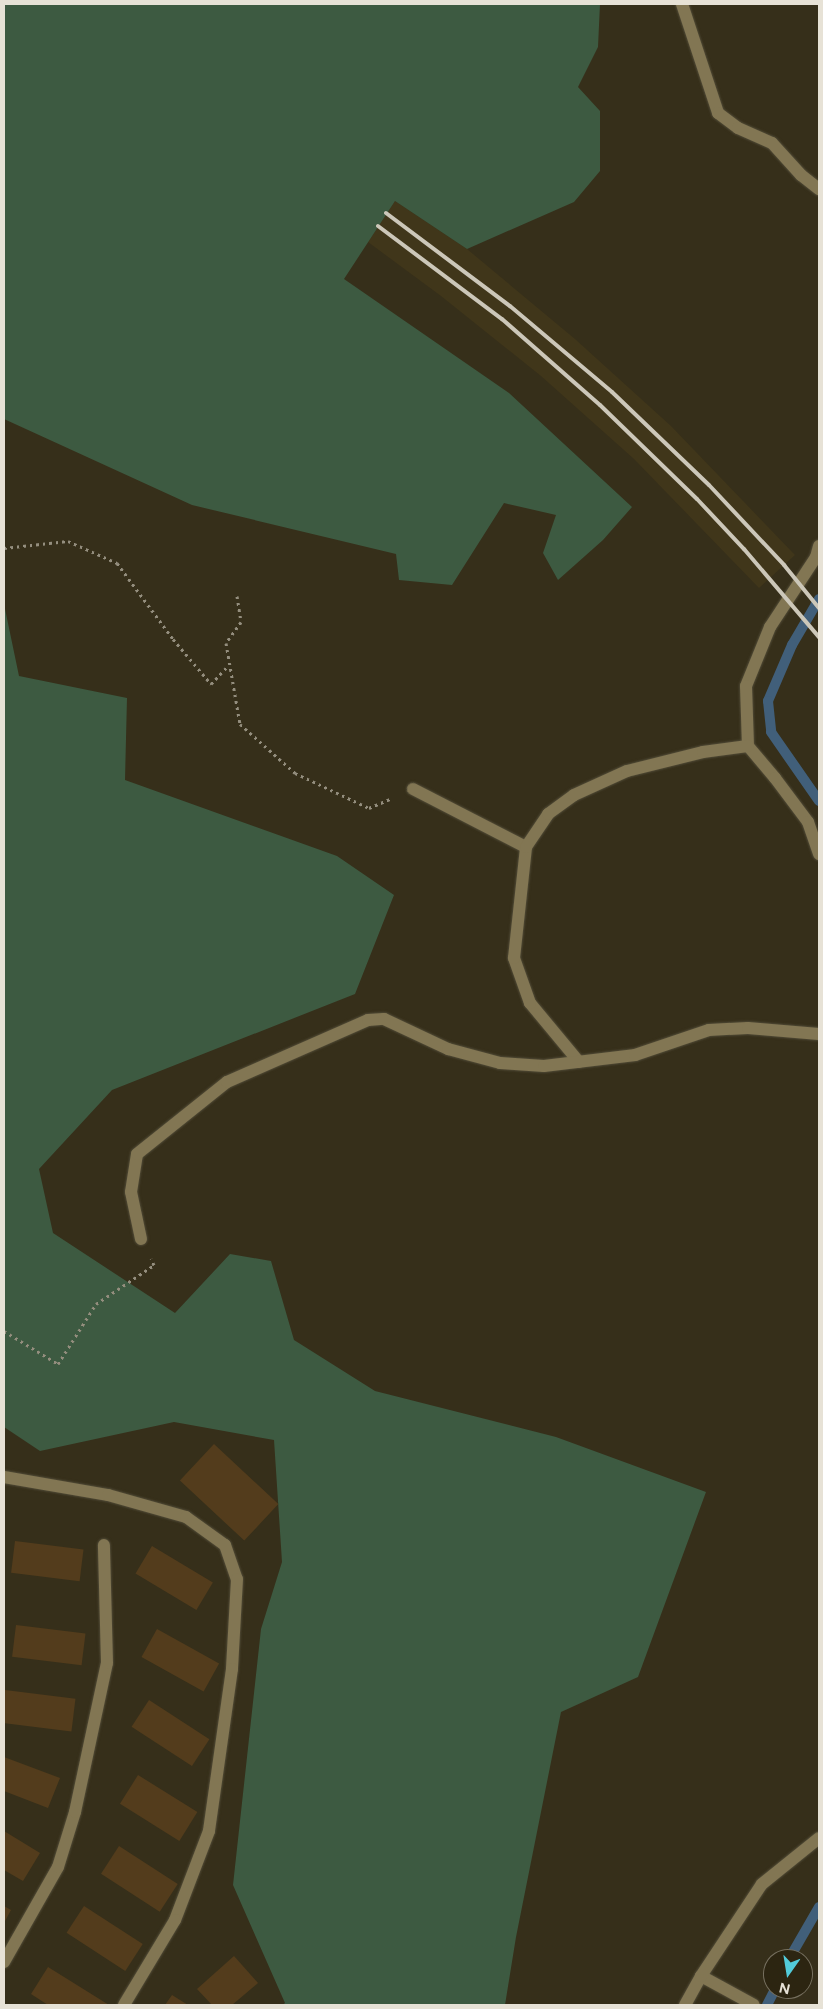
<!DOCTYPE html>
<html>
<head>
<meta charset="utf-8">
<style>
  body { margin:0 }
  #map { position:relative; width:823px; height:2009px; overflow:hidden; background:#362f1a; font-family:Figtree,sans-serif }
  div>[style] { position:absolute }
  .built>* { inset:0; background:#40361a }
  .green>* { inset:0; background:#3d5a41 }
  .stream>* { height:10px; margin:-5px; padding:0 5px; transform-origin:5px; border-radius:5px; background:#415f7a }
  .building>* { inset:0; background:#533c1c; transform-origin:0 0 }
  .path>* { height:3px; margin-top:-1.5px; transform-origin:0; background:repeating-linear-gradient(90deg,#948e7e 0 2.5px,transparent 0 6.5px) }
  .roads { filter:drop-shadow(0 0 1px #524c38) drop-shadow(0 0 1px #524c38) }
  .minor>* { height:12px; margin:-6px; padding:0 6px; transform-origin:6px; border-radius:6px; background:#827653 }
  .rail>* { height:4px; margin:-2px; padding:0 2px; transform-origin:2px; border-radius:2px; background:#ccc7b9 }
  span { translate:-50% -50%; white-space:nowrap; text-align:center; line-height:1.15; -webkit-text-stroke:4.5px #2c2511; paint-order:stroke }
  .frame { position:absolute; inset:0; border:5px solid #e7e2d6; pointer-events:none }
  .north { position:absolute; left:763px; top:1949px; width:50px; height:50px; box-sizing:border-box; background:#2c2511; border:1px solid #777160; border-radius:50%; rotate:193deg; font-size:14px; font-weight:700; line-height:20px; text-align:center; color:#e7e2d6 }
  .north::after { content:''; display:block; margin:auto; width:18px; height:22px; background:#52cbda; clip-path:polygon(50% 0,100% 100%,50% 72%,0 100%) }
</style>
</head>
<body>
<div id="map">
  <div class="built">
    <div style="clip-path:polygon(395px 201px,467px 249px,575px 339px,671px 426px,795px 555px,759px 588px,634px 459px,541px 376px,441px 296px,368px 242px)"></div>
  </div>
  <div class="green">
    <div style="clip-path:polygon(4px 4px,600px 4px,598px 47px,578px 87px,600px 111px,600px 171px,574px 202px,467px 249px,395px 201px,344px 279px,509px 393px,632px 507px,603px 540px,558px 580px,543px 553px,556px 515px,504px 503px,452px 585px,399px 580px,396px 554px,192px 505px,4px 419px)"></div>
    <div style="clip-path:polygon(4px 604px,19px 676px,127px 698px,125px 780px,337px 856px,394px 895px,355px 994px,112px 1090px,39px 1169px,53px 1233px,175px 1313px,230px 1254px,271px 1261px,294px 1340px,375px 1391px,556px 1437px,706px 1492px,638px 1677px,561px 1712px,516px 1937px,505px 2005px,283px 2005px,285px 2003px,233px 1885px,261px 1629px,282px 1562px,274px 1440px,174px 1422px,40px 1451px,4px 1427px)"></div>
  </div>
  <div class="stream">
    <div style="left:819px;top:599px;width:53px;rotate:120.4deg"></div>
    <div style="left:792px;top:645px;width:61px;rotate:113.2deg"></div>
    <div style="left:768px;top:701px;width:31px;rotate:84deg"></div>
    <div style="left:771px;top:732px;width:84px;rotate:55.2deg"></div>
    <div style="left:789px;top:1959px;width:60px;rotate:-60deg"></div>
    <div style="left:767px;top:2005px;width:18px;rotate:-63deg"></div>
  </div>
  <div class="building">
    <div style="left:214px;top:1444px;width:88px;height:50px;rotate:43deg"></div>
    <div style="left:15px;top:1541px;width:69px;height:32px;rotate:7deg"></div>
    <div style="left:152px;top:1546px;width:71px;height:32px;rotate:31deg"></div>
    <div style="left:16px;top:1625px;width:70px;height:32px;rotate:7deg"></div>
    <div style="left:157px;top:1629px;width:71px;height:32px;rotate:29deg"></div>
    <div style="left:5px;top:1690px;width:71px;height:33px;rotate:7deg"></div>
    <div style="left:149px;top:1700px;width:72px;height:32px;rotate:33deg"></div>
    <div style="clip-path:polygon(4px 1757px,60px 1778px,48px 1808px,4px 1791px)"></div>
    <div style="left:138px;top:1775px;width:70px;height:34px;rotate:32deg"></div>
    <div style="clip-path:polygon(4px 1831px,40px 1853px,23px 1881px,4px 1870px)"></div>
    <div style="left:119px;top:1846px;width:70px;height:33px;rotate:33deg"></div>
    <div style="clip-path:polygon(4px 1906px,11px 1910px,4px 1923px)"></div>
    <div style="left:84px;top:1906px;width:70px;height:32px;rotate:33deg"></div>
    <div style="clip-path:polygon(234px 1956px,258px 1983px,232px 2005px,212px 2005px,197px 1989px)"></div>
    <div style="clip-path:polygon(48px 1967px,109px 2005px,48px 2005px,31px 1994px)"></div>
    <div style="clip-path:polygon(172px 1995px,188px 2005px,165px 2005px)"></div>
  </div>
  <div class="path">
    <div style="left:4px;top:548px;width:64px;rotate:-6.2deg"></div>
    <div style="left:68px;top:541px;width:54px;rotate:24.2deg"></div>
    <div style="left:117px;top:563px;width:94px;rotate:53.6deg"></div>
    <div style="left:173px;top:639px;width:59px;rotate:49.8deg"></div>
    <div style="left:211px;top:684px;width:25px;rotate:-47deg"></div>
    <div style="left:237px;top:596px;width:26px;rotate:81deg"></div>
    <div style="left:241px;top:622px;width:26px;rotate:126deg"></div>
    <div style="left:226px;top:643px;width:82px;rotate:80.2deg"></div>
    <div style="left:240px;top:724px;width:74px;rotate:41.7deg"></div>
    <div style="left:295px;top:773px;width:82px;rotate:25.3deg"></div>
    <div style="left:369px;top:808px;width:25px;rotate:-23deg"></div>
    <div style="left:4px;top:1331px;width:63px;rotate:31.4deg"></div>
    <div style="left:58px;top:1364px;width:71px;rotate:-57.7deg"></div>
    <div style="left:96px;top:1304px;width:70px;rotate:-33.9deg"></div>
    <div style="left:154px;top:1265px;width:7px;rotate:-117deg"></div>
  </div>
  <div class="roads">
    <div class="minor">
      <div style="left:682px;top:4px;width:115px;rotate:71.7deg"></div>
      <div style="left:718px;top:113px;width:25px;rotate:37deg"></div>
      <div style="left:738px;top:128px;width:37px;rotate:24deg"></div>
      <div style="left:772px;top:143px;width:43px;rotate:47.8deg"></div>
      <div style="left:801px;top:175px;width:23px;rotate:38deg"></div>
      <div style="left:819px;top:546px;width:11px;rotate:105deg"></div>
      <div style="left:816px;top:557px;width:84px;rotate:123.3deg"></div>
      <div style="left:770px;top:627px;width:64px;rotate:112.1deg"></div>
      <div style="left:746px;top:686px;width:60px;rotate:88.1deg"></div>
      <div style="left:748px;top:746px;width:42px;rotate:49.8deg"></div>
      <div style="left:775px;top:778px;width:55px;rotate:53.1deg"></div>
      <div style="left:808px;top:822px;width:34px;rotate:71deg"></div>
      <div style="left:413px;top:789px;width:127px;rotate:27.2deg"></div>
      <div style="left:579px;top:1062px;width:77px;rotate:-129.7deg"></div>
      <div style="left:530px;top:1003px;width:48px;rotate:-109.6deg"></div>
      <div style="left:514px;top:958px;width:112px;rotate:-83.8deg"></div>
      <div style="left:526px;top:847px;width:40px;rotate:-56deg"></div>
      <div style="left:548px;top:814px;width:32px;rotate:-36deg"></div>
      <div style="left:574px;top:795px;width:58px;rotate:-24.4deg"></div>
      <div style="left:627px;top:771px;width:78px;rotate:-14deg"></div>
      <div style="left:703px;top:752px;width:45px;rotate:-7.6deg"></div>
      <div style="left:141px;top:1239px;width:48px;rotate:-102deg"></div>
      <div style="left:131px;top:1192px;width:38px;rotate:-81deg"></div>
      <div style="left:137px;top:1154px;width:115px;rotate:-38.7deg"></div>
      <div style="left:227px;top:1082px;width:154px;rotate:-23.7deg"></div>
      <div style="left:368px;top:1020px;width:16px;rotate:-4deg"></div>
      <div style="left:384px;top:1019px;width:71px;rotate:25.1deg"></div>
      <div style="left:448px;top:1049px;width:54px;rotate:15.1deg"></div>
      <div style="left:500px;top:1063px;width:44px;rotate:3.9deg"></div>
      <div style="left:544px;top:1066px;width:92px;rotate:-6.9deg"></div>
      <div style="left:635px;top:1055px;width:78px;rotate:-18.7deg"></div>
      <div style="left:709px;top:1030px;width:39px;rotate:-3deg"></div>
      <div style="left:748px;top:1028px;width:71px;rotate:4.8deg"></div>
      <div style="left:4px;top:1477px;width:106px;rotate:9.8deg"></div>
      <div style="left:108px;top:1495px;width:81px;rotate:15.8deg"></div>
      <div style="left:186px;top:1517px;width:48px;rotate:35.7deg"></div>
      <div style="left:225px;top:1545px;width:36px;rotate:71deg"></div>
      <div style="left:237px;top:1579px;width:90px;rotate:93.2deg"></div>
      <div style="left:232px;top:1669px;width:164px;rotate:98.1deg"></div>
      <div style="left:209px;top:1831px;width:95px;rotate:110.9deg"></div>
      <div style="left:175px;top:1920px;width:99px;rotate:121deg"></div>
      <div style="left:4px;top:1962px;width:109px;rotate:-60.4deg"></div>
      <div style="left:58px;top:1867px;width:58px;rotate:-72.8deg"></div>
      <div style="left:75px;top:1812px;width:152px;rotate:-77.9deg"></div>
      <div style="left:107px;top:1663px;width:118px;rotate:-91.5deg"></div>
      <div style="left:701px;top:1976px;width:60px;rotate:28.7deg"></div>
      <div style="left:685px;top:2005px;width:33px;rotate:-61deg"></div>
      <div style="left:701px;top:1976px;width:110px;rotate:-56.5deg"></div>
      <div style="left:762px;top:1884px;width:73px;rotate:-38.9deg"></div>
    </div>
  </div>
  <div class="rail">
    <div style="left:386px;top:213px;width:155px;rotate:36.9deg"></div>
    <div style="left:510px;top:306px;width:133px;rotate:40.1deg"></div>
    <div style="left:612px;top:392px;width:134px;rotate:43.8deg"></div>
    <div style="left:709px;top:485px;width:110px;rotate:46.8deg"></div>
    <div style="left:784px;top:565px;width:55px;rotate:50.9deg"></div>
    <div style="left:378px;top:226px;width:155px;rotate:36.9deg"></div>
    <div style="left:502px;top:319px;width:130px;rotate:41.3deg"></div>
    <div style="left:600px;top:405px;width:135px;rotate:44.1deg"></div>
    <div style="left:697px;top:499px;width:69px;rotate:46.8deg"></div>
    <div style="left:744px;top:549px;width:116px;rotate:49.6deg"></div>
  </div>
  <div class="frame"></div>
  <div class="north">N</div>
</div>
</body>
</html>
